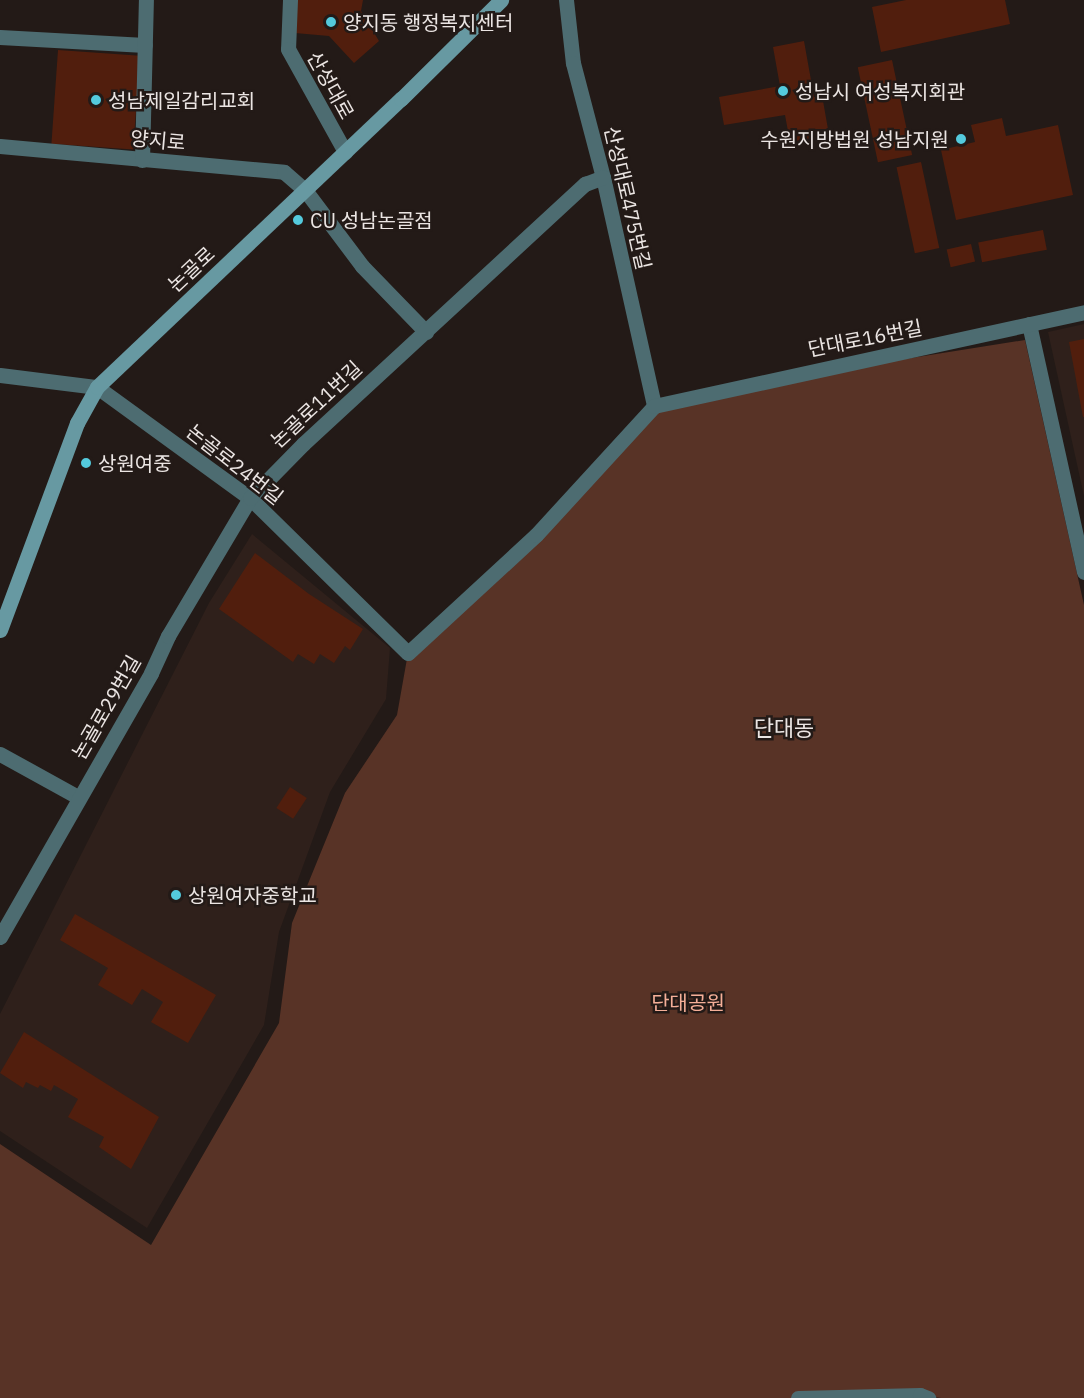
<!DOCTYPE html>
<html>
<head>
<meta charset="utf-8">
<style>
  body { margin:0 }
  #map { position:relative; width:1084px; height:1398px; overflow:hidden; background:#231a17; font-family:"IBM Plex Sans","Noto Sans KR",sans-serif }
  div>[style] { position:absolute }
  .built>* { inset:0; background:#2f201b }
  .green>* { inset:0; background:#583326 }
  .building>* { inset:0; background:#511e0d; transform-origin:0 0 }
  .street>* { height:15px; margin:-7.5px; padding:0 7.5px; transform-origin:7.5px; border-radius:7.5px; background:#4d6c71 }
  .secondary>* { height:15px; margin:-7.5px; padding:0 7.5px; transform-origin:7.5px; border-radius:7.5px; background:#6799a2 }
  .dots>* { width:16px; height:16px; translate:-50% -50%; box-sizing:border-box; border:3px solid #231a17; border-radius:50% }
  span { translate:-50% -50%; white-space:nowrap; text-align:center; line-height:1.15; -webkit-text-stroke:5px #231a17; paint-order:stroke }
  .poi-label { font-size:20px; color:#ebe5e3 }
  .left { translate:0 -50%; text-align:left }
  .right { translate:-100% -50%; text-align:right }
  .street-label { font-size:20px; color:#ebe5e3 }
  .park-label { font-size:20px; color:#f5af98 }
  .quarter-label { font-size:22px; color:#ebe5e3 }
</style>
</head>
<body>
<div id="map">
  <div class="built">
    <div style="clip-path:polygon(1084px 324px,1084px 496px,1048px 332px)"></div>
    <div style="clip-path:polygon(252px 534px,390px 648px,386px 699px,330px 792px,279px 932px,264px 1025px,147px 1228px,0 1131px,0 1014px,209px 603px)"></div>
  </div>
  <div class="green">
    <div style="clip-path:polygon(1025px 340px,1084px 605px,1084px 1398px,941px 1398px,920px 1395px,798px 1398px,0 1398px,0 1144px,151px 1245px,279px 1023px,292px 923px,345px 793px,397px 715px,408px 653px,536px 535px,654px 406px,760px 382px)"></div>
  </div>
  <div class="building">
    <div style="clip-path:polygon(296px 0,363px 0,361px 11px,379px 41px,354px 63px,329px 36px,295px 33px)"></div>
    <div style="clip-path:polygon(906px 0,1005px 0,1010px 24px,881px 52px,872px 7px)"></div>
    <div style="clip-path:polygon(804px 41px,814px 97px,822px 95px,829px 135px,790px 142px,785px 115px,724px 125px,719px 97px,780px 86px,773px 47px)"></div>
    <div style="left:58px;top:50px;width:82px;height:94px;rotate:4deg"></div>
    <div style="left:892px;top:60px;width:97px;height:35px;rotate:78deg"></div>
    <div style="clip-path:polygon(1002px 118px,1006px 136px,1058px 125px,1073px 195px,956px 220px,941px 150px,975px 142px,971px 125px)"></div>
    <div style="left:921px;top:162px;width:88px;height:25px;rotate:78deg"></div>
    <div style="left:1043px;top:230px;width:20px;height:66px;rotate:79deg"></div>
    <div style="left:971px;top:244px;width:18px;height:25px;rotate:77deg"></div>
    <div style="clip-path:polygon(1084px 339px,1084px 417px,1083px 417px,1069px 342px)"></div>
    <div style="clip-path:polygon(255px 553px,309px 594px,363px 629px,350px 650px,345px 646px,334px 663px,320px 654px,314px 664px,298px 654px,293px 662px,219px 609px)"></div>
    <div style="left:290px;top:787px;width:20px;height:25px;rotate:33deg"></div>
    <div style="clip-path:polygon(75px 914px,216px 995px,188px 1043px,151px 1022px,163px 1002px,142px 989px,132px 1005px,98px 985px,108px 968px,60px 940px)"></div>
    <div style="clip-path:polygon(24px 1032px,159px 1117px,131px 1169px,99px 1147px,104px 1137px,68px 1117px,78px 1099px,54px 1085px,51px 1091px,40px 1085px,38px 1088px,26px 1082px,23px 1088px,0 1073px)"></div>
  </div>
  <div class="street">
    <div style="left:290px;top:0;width:49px;rotate:92.3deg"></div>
    <div style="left:288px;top:49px;width:118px;rotate:61deg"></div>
    <div style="left:566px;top:0;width:63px;rotate:83.7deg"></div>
    <div style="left:573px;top:63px;width:118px;rotate:75.3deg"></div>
    <div style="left:603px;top:177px;width:235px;rotate:77.4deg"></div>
    <div style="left:0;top:37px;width:145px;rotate:3.2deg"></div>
    <div style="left:0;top:146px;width:285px;rotate:5.2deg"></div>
    <div style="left:284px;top:172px;width:28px;rotate:41deg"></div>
    <div style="left:305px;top:190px;width:95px;rotate:53.1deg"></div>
    <div style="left:362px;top:266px;width:92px;rotate:45.9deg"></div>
    <div style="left:142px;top:160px;width:160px;rotate:-88.6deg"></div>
    <div style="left:1029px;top:324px;width:254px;rotate:77.5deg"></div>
    <div style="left:0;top:375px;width:98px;rotate:7.1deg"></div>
    <div style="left:97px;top:387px;width:189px;rotate:36deg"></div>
    <div style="left:250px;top:498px;width:221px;rotate:44.5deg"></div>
    <div style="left:408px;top:653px;width:174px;rotate:-42.7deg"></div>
    <div style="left:536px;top:535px;width:175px;rotate:-47.5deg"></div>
    <div style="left:654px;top:406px;width:440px;rotate:-12.3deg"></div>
    <div style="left:0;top:754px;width:89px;rotate:28.9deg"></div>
    <div style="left:0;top:937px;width:304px;rotate:-60.2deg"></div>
    <div style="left:151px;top:673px;width:41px;rotate:-65.3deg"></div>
    <div style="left:168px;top:636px;width:161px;rotate:-59.3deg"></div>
    <div style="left:250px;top:498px;width:76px;rotate:-45.5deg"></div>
    <div style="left:303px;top:444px;width:384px;rotate:-42.7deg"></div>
    <div style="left:585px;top:184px;width:19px;rotate:-21deg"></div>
    <div style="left:798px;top:1398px;width:122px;rotate:-1.4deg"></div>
    <div style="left:920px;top:1395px;width:9px;rotate:21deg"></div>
  </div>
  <div class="secondary">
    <div style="left:0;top:630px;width:221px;rotate:-69.6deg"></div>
    <div style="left:77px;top:423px;width:41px;rotate:-60.9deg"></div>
    <div style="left:97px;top:387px;width:419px;rotate:-43.5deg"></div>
    <div style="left:401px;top:99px;width:141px;rotate:-44.7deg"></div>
  </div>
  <div class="dots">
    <div style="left:331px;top:22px;background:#54cadd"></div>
    <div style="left:783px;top:91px;background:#54cadd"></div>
    <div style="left:96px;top:100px;background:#54cadd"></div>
    <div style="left:961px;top:139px;background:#54cadd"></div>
    <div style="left:298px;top:220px;background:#54cadd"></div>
    <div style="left:86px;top:463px;background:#54cadd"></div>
    <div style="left:176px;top:895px;background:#54cadd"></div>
  </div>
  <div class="poi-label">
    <span class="left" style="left:343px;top:22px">양지동 행정복지센터</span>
    <span class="left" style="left:795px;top:91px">성남시 여성복지회관</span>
    <span class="left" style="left:108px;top:100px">성남제일감리교회</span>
    <span class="right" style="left:949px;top:139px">수원지방법원 성남지원</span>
    <span class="left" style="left:310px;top:220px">CU 성남논골점</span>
    <span class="left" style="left:98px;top:463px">상원여중</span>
    <span class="left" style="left:188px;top:895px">상원여자중학교</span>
  </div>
  <div class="street-label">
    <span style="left:331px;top:85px;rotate:61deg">산성대로</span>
    <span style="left:158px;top:140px;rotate:5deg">양지로</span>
    <span style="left:628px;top:198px;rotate:77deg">산성대로475번길</span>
    <span style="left:191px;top:269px;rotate:-43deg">논골로</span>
    <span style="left:865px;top:338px;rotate:-11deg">단대로16번길</span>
    <span style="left:316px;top:404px;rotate:-43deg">논골로11번길</span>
    <span style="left:235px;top:464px;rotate:38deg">논골로24번길</span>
    <span style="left:106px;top:707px;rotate:-60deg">논골로29번길</span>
  </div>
  <div class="park-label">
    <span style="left:688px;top:1002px">단대공원</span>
  </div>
  <div class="quarter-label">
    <span style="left:784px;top:728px">단대동</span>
  </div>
</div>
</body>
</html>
